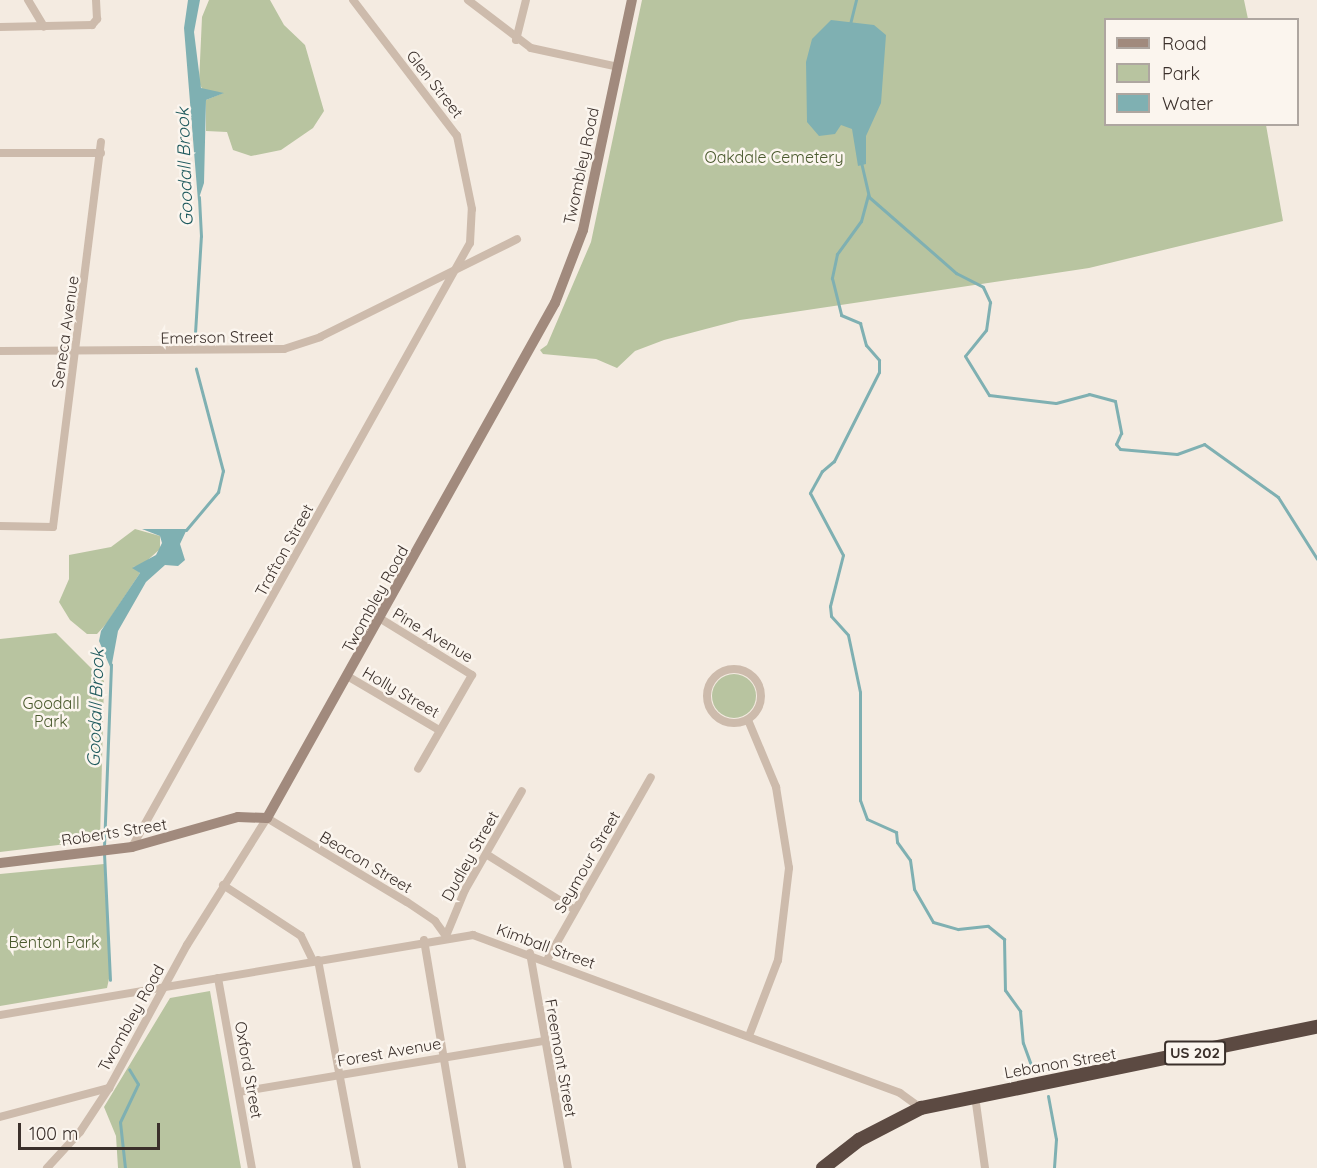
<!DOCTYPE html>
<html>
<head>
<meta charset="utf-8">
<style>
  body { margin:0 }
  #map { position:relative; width:1317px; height:1168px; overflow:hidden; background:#f4ebe1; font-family:Quicksand,sans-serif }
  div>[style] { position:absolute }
  .green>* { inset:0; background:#b8c4a0 }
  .round { border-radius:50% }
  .water>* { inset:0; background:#7fb0b2 }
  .stream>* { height:3px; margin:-1.5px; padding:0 1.5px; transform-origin:1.5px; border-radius:1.5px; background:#7fb0b2 }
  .street>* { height:8px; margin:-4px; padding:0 4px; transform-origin:4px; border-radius:4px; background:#cdbbac }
  .street>.ring { margin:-4px; padding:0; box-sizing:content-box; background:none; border:8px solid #cdbbac; border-radius:50% }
  .secondary>* { height:10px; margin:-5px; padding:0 5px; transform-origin:5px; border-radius:5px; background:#a18a7d }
  .highway>* { height:14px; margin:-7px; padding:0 7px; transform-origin:7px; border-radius:7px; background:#5c4a42 }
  span { translate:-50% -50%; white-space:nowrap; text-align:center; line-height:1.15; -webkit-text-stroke:5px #fbf5ee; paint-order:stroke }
  .shield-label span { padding:2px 4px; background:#fbf5ee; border:2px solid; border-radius:4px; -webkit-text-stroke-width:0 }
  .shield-label { font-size:15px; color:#3b302b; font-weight:700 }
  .street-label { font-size:16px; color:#3b302b }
  .park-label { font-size:16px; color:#4a5a2e }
  .water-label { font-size:18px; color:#1f5a5e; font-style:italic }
  .legend { position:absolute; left:1104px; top:18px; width:195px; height:108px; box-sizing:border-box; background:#fbf5ee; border:2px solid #aea6a0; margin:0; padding:8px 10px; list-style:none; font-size:18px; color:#3b302b }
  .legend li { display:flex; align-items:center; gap:12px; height:30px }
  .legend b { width:30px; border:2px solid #aea6a0 }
  .scale { position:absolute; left:18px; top:1123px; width:142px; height:27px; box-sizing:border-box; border:3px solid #3b302b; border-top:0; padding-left:8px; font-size:18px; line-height:21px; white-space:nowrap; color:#3b302b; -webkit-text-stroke:4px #fbf5ee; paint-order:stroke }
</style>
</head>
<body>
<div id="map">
  <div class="green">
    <div style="clip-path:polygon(209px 0,270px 0,284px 25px,305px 45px,324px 111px,313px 128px,281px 150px,251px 156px,233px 150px,227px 132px,206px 131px,206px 100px,223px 93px,204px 92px,199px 83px,202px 17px)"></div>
    <div style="clip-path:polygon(642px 0,1244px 0,1248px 19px,1106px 20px,1106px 124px,1266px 125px,1283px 221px,1089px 268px,740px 320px,664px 340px,635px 351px,617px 368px,596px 359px,543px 354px,540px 350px,547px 345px,591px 242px)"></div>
    <div style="clip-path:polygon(135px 529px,160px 536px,160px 549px,141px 566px,133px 567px,140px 573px,107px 623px,97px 634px,87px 634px,70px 620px,59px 602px,69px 579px,69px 555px,111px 547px)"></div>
    <div style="clip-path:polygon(56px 633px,104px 681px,100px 840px,0 852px,0 639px)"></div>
    <div class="round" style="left:712px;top:674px;width:44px;height:44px"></div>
    <div style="clip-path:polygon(104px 864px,110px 974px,107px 988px,0 1006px,0 874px)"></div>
    <div style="clip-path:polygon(210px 991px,241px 1168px,118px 1168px,116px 1136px,104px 1107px,170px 998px)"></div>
  </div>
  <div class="water">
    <div style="clip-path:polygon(188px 0,200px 0,194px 32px,201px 88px,224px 93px,206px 100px,204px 183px,198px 201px,184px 28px)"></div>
    <div style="clip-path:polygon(831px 20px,874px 25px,886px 35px,881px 103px,866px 136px,866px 164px,858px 166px,852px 129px,841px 125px,835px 134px,819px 136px,807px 122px,806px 62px,812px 39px)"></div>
    <div style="clip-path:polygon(142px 529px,187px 529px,180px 544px,185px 560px,178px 566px,165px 565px,146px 582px,118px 631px,111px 669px,99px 641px,101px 631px,140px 573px,132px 568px,156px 555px,162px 543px,160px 536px)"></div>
  </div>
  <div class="stream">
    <div style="left:850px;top:24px;width:25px;rotate:-76deg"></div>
    <div style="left:861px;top:162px;width:36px;rotate:77deg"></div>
    <div style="left:869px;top:197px;width:116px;rotate:41.1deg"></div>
    <div style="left:956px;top:273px;width:30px;rotate:27deg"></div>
    <div style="left:983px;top:287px;width:17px;rotate:65deg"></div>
    <div style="left:990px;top:302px;width:28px;rotate:98deg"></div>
    <div style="left:986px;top:330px;width:33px;rotate:129deg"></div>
    <div style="left:965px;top:356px;width:46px;rotate:58.4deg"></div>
    <div style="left:989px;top:395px;width:67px;rotate:6.8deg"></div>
    <div style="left:1056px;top:403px;width:34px;rotate:-15deg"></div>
    <div style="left:1089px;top:394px;width:27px;rotate:15deg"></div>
    <div style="left:1115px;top:401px;width:33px;rotate:79deg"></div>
    <div style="left:1121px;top:433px;width:12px;rotate:114deg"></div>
    <div style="left:1116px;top:444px;width:6px;rotate:51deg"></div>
    <div style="left:1120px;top:449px;width:57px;rotate:5deg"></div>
    <div style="left:1177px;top:454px;width:29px;rotate:-20deg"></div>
    <div style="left:1204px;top:444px;width:91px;rotate:35.6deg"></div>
    <div style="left:1278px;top:497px;width:73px;rotate:57.8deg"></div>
    <div style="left:868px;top:195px;width:27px;rotate:105deg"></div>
    <div style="left:861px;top:221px;width:41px;rotate:126deg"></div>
    <div style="left:837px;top:254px;width:25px;rotate:102deg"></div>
    <div style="left:832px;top:278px;width:38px;rotate:76deg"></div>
    <div style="left:841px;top:315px;width:21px;rotate:23deg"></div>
    <div style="left:860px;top:323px;width:23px;rotate:75deg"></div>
    <div style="left:866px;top:345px;width:20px;rotate:49deg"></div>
    <div style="left:879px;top:360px;width:12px;rotate:90deg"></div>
    <div style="left:879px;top:372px;width:100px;rotate:116.8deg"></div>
    <div style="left:834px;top:461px;width:16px;rotate:140deg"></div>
    <div style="left:822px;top:471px;width:25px;rotate:119deg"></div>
    <div style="left:810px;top:493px;width:70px;rotate:62deg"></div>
    <div style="left:843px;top:555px;width:53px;rotate:104.3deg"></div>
    <div style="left:830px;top:606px;width:10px;rotate:84deg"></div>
    <div style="left:831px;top:616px;width:25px;rotate:48deg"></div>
    <div style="left:848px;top:635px;width:58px;rotate:78.1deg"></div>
    <div style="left:860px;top:692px;width:108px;rotate:90deg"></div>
    <div style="left:860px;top:800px;width:20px;rotate:70deg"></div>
    <div style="left:867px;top:819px;width:32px;rotate:24deg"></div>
    <div style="left:896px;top:832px;width:10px;rotate:84deg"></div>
    <div style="left:897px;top:842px;width:22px;rotate:54deg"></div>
    <div style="left:910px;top:860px;width:29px;rotate:82deg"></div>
    <div style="left:914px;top:889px;width:38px;rotate:60deg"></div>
    <div style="left:933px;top:922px;width:26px;rotate:16deg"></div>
    <div style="left:958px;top:929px;width:30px;rotate:-6deg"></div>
    <div style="left:988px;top:926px;width:21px;rotate:39deg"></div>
    <div style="left:1004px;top:939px;width:51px;rotate:88.9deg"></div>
    <div style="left:1005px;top:990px;width:26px;rotate:54deg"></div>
    <div style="left:1020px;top:1011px;width:32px;rotate:85deg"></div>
    <div style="left:1023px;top:1043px;width:27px;rotate:70deg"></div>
    <div style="left:195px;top:333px;width:97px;rotate:-86.5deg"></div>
    <div style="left:201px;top:236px;width:39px;rotate:-93deg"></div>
    <div style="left:186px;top:530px;width:50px;rotate:-49.9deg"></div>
    <div style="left:218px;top:492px;width:22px;rotate:-77deg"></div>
    <div style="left:223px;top:471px;width:106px;rotate:-104.8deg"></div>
    <div style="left:104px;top:847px;width:183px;rotate:-87.8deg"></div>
    <div style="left:104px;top:853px;width:127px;rotate:87.3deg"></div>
    <div style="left:1048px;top:1096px;width:44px;rotate:79.5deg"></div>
    <div style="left:1056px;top:1139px;width:29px;rotate:94deg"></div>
    <div style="left:125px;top:1168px;width:46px;rotate:-96.2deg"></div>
    <div style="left:120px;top:1122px;width:42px;rotate:-64.7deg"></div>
    <div style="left:138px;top:1084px;width:17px;rotate:-121deg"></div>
  </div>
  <div class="street">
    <div style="left:28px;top:0;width:31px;rotate:59deg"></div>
    <div style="left:468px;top:0;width:79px;rotate:37.3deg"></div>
    <div style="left:531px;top:48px;width:89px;rotate:12.3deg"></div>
    <div style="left:0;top:27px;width:92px;rotate:-1.2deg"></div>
    <div style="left:92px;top:25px;width:8px;rotate:-50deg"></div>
    <div style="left:97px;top:19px;width:19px;rotate:-93deg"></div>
    <div style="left:516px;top:40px;width:41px;rotate:-76deg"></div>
    <div style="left:0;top:153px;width:101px"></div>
    <div style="left:0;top:351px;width:284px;rotate:-0.4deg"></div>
    <div style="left:284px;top:349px;width:38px;rotate:-18deg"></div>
    <div style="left:320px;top:337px;width:220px;rotate:-26.4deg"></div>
    <div style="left:0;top:526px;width:53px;rotate:1.1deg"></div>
    <div style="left:53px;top:527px;width:388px;rotate:-82.9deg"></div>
    <div style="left:381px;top:619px;width:107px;rotate:31.6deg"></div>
    <div style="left:472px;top:675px;width:108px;rotate:119.9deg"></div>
    <div class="ring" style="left:707px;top:669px;width:46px;height:46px"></div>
    <div style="left:349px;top:677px;width:104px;rotate:30.5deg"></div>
    <div style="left:748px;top:720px;width:73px;rotate:67.3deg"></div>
    <div style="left:776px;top:787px;width:82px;rotate:80.9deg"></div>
    <div style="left:789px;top:868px;width:93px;rotate:96.8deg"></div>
    <div style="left:778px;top:960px;width:81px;rotate:110.9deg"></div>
    <div style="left:132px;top:847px;width:692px;rotate:-60.77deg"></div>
    <div style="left:470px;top:243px;width:34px;rotate:-87deg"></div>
    <div style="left:472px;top:209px;width:75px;rotate:-101.6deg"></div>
    <div style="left:457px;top:136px;width:171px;rotate:-127.4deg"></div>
    <div style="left:486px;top:854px;width:105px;rotate:32.2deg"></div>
    <div style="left:223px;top:885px;width:93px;rotate:33.2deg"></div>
    <div style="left:301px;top:936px;width:28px;rotate:64deg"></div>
    <div style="left:446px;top:936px;width:50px;rotate:-67.6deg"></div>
    <div style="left:465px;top:890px;width:114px;rotate:-60.1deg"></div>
    <div style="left:424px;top:940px;width:231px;rotate:80.5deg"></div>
    <div style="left:530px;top:953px;width:218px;rotate:80deg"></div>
    <div style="left:318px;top:960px;width:212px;rotate:79.4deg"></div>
    <div style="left:547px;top:960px;width:210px;rotate:-60.4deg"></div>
    <div style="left:218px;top:978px;width:193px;rotate:79.9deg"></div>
    <div style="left:0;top:1015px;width:480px;rotate:-9.6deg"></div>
    <div style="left:473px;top:935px;width:455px;rotate:20.3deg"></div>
    <div style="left:900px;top:1093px;width:26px;rotate:36deg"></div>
    <div style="left:239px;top:1092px;width:308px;rotate:-9.5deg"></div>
    <div style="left:975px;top:1096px;width:73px;rotate:82.1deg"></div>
    <div style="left:0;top:1117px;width:113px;rotate:-14.9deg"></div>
    <div style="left:47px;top:1168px;width:49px;rotate:-47.5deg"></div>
    <div style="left:80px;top:1132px;width:53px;rotate:-56.6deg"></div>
    <div style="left:109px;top:1088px;width:163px;rotate:-61.4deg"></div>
    <div style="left:187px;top:945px;width:150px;rotate:-57.8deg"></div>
    <div style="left:267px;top:818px;width:163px;rotate:31deg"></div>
    <div style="left:407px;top:902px;width:34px;rotate:34deg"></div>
    <div style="left:435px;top:921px;width:19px;rotate:54deg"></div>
  </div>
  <div class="secondary">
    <div style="left:0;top:863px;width:133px;rotate:-6.9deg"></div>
    <div style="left:132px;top:847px;width:110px;rotate:-15.8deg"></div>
    <div style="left:238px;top:817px;width:29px;rotate:2deg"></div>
    <div style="left:267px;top:818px;width:590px;rotate:-60.79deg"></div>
    <div style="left:555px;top:303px;width:78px;rotate:-69deg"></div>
    <div style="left:583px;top:230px;width:235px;rotate:-78deg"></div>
  </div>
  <div class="highway">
    <div style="left:823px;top:1168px;width:46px;rotate:-37.9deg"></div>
    <div style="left:859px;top:1140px;width:70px;rotate:-27.3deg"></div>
    <div style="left:921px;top:1108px;width:404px;rotate:-11.6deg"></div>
  </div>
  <div class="shield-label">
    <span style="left:1195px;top:1053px">US 202</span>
  </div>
  <div class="street-label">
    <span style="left:435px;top:84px;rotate:52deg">Glen Street</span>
    <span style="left:581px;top:166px;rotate:-78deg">Twombley Road</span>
    <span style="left:65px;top:332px;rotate:-82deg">Seneca Avenue</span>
    <span style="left:217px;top:337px;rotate:-1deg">Emerson Street</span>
    <span style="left:284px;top:550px;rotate:-61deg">Trafton Street</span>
    <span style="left:375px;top:599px;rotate:-61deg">Twombley Road</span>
    <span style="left:433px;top:635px;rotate:31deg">Pine Avenue</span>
    <span style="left:401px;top:692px;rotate:30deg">Holly Street</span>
    <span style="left:114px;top:832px;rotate:-9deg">Roberts Street</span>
    <span style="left:470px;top:856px;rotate:-61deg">Dudley Street</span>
    <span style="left:366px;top:862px;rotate:31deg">Beacon Street</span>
    <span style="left:587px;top:862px;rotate:-60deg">Seymour Street</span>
    <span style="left:546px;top:946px;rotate:20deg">Kimball Street</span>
    <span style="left:131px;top:1018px;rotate:-61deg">Twombley Road</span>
    <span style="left:389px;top:1052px;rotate:-10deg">Forest Avenue</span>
    <span style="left:561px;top:1058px;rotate:80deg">Freemont Street</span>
    <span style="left:1060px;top:1063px;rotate:-10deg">Lebanon Street</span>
    <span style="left:249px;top:1070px;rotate:80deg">Oxford Street</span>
  </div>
  <div class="park-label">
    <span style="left:774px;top:157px">Oakdale Cemetery</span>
    <span style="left:51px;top:712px">Goodall<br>Park</span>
    <span style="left:54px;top:942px">Benton Park</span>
  </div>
  <div class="water-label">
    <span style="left:185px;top:167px;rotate:-92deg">Goodall Brook</span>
    <span style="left:96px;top:708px;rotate:-88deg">Goodall Brook</span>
  </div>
  <ul class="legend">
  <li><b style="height:8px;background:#a18a7d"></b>Road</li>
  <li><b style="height:16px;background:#b8c4a0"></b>Park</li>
  <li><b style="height:16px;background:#7fb0b2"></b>Water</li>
  </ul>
  <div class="scale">100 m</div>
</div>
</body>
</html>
